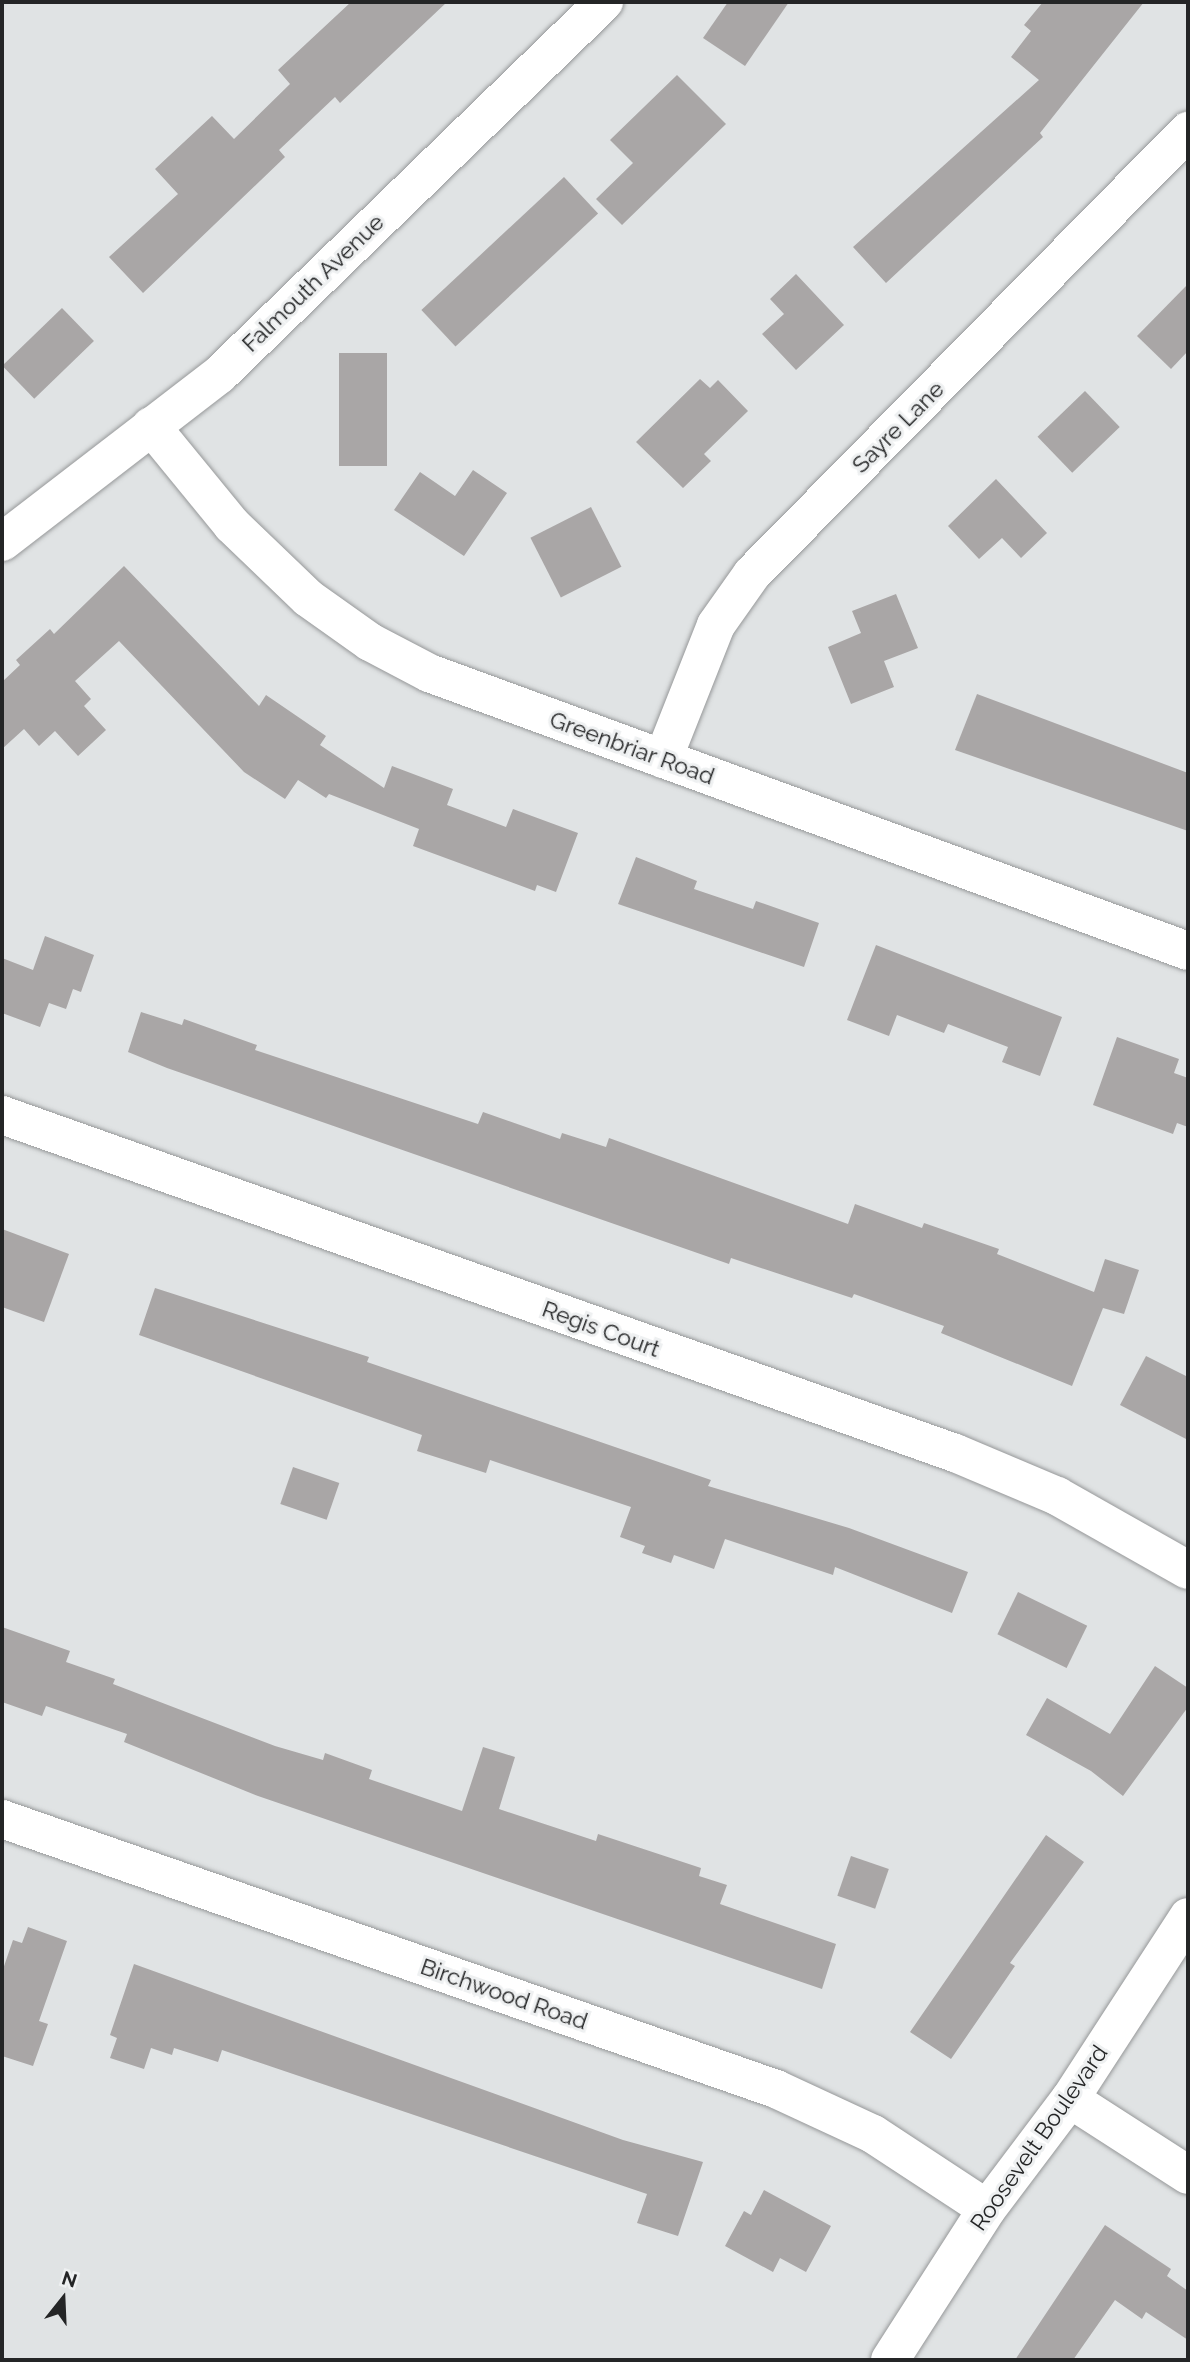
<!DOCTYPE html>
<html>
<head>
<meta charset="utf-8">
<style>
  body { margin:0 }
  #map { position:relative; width:1190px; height:2362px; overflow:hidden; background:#e0e3e4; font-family:Raleway,sans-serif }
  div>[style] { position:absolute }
  .building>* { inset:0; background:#a9a6a6; transform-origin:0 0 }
  .roads { filter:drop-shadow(0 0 2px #969899) drop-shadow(0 0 2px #969899) }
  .minor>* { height:38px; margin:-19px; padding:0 19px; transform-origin:19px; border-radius:19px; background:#fff }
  span { translate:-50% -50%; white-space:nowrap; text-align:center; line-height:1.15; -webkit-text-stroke:6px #eef0f1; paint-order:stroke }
  .street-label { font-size:23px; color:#242526 }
  .frame { position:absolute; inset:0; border:4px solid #242526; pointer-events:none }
  .north { position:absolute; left:28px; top:2264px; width:70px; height:70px; -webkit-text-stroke:5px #eef0f1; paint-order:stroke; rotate:18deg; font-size:19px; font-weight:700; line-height:28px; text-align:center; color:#242526 }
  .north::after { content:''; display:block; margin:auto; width:24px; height:32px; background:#242526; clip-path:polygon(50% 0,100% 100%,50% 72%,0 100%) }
</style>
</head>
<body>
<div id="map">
  <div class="building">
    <div style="clip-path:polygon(351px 2px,447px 2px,340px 103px,335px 97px,279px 150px,285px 157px,143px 293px,109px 257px,178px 194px,155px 169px,212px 116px,234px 139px,290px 84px,278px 70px)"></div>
    <div style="clip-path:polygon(728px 2px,789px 2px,745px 66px,703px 38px)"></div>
    <div style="clip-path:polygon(1043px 2px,1144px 2px,1040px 133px,1043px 137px,886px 283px,853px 247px,1039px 80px,1011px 57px,1031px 31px,1024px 25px)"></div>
    <div style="clip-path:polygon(677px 75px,726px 124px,622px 225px,596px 199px,633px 163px,610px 140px)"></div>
    <div style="left:564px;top:177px;width:50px;height:195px;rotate:47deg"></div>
    <div style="clip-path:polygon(796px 274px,844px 325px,796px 370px,762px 334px,784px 314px,770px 299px)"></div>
    <div style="clip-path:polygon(1188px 284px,1188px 351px,1171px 369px,1137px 336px)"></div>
    <div style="left:62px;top:308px;width:46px;height:83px;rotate:46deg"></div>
    <div style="left:339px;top:353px;width:48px;height:113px"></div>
    <div style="clip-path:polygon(700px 379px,710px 388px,718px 380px,748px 411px,704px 454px,711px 461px,683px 488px,636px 442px)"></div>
    <div style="left:1085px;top:391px;width:50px;height:66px;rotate:46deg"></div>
    <div style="clip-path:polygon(473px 470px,507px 493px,464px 556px,394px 510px,420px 472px,455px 496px)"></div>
    <div style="clip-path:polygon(996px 479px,1047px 533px,1021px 558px,1002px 538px,979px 559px,948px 526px)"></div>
    <div style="left:591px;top:507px;width:67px;height:68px;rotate:63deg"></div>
    <div style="clip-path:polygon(124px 566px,259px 706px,266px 695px,326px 736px,320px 745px,384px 788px,392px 766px,453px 789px,447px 805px,506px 827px,513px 809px,578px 833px,556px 892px,537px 885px,535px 891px,413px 846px,419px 829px,329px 794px,326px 798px,298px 780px,285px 799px,244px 772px,119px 641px,75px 681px,91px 699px,84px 706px,106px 730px,78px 756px,55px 731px,39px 746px,24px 729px,2px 749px,2px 682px,20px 665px,16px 660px,50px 629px,54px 634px)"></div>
    <div style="clip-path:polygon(896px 594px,918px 648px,884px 661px,894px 687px,851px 704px,828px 647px,861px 633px,852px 611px)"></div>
    <div style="clip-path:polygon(977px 694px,1188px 773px,1188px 831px,955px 750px)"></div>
    <div style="clip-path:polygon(636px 857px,697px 881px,694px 889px,753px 909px,756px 901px,819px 923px,804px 967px,618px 904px)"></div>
    <div style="clip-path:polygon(45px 936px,94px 955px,81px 992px,73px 989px,66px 1009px,49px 1003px,40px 1027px,2px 1013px,2px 958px,33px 970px)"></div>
    <div style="clip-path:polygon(876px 945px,1062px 1017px,1040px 1076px,1002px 1062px,1008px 1047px,948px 1024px,944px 1033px,897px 1015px,889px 1036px,847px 1020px)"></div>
    <div style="clip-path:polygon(141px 1012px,182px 1025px,184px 1019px,257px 1045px,255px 1050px,478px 1124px,483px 1112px,560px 1139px,562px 1133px,606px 1147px,609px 1138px,848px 1224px,855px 1204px,922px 1228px,924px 1223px,999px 1249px,997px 1254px,1094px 1292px,1105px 1259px,1139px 1270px,1124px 1314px,1103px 1308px,1072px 1386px,941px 1333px,944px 1326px,854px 1294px,852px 1298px,731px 1258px,729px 1264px,167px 1068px,128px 1052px)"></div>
    <div style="clip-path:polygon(1117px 1037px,1179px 1059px,1174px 1073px,1188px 1078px,1188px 1127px,1177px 1123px,1173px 1134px,1093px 1105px)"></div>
    <div style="clip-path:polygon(2px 1229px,69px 1254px,44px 1322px,2px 1307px)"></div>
    <div style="clip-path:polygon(155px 1288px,369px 1357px,367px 1362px,711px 1480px,708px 1486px,849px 1528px,968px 1572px,952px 1613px,835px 1567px,833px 1575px,725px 1539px,714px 1569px,674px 1555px,671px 1563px,642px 1553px,645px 1546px,620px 1537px,631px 1507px,490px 1460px,486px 1473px,417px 1451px,422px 1435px,139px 1335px)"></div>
    <div style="clip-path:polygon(1146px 1356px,1188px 1377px,1188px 1440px,1120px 1405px)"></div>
    <div style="left:293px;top:1467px;width:49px;height:39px;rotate:19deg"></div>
    <div style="left:1018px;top:1592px;width:77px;height:47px;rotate:26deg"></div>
    <div style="clip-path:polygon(2px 1627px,70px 1651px,66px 1662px,115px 1679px,113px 1684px,275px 1746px,323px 1760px,325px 1753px,372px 1770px,369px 1779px,462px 1811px,483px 1747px,515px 1757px,499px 1809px,596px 1841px,598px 1834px,701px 1868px,699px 1876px,727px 1885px,720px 1904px,836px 1944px,822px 1989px,258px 1796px,124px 1742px,127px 1734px,46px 1706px,42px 1716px,2px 1702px)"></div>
    <div style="clip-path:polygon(1155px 1666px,1188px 1688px,1188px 1707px,1123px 1796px,1091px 1771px,1026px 1735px,1047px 1698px,1110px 1734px)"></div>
    <div style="clip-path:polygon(1046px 1835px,1084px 1862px,1010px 1963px,1015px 1966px,951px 2059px,910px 2032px)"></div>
    <div style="left:851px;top:1856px;width:40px;height:42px;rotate:19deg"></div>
    <div style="clip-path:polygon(28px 1927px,67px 1941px,39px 2021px,48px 2024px,33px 2066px,2px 2056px,2px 1972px,13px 1940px,22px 1943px)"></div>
    <div style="clip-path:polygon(134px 1964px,623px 2140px,703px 2162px,678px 2236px,637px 2223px,647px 2194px,222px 2050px,218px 2062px,174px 2048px,172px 2055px,151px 2048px,144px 2069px,110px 2058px,117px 2038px,110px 2035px)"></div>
    <div style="clip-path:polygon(764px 2190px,831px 2226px,806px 2272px,780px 2258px,773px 2272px,725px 2246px,744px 2211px,751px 2215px)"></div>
    <div style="clip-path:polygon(1105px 2225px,1171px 2269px,1167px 2276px,1188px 2291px,1188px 2340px,1146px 2312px,1142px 2319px,1115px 2300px,1073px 2360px,1015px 2360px)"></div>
  </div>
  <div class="roads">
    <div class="minor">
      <div style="left:151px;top:426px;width:128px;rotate:50.7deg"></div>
      <div style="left:232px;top:525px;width:105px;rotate:43.8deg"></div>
      <div style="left:308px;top:598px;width:76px;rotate:35.4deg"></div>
      <div style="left:370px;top:642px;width:67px;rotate:27.7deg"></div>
      <div style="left:429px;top:673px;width:808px;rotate:20.12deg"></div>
      <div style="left:2px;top:542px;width:274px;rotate:-37.6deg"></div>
      <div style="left:219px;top:375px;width:536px;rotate:-44.09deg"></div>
      <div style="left:663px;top:759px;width:144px;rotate:-68.4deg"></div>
      <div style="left:716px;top:625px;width:62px;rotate:-54.8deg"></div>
      <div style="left:752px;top:574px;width:622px;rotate:-45.46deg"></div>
      <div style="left:2px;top:1115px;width:1011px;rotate:19.53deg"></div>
      <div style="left:955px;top:1453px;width:111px;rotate:22.9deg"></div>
      <div style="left:1057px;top:1496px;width:150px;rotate:29.5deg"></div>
      <div style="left:2px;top:1819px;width:820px;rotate:19.23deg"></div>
      <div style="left:776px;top:2089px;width:107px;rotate:24.9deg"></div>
      <div style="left:873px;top:2134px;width:136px;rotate:33.3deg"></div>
      <div style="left:1070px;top:2099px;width:140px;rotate:32.8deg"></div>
      <div style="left:890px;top:2360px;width:179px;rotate:-57.3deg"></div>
      <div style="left:987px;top:2209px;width:138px;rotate:-53deg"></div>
      <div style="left:1070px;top:2099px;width:217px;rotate:-57deg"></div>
    </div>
  </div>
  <div class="street-label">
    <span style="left:313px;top:283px;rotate:-44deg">Falmouth Avenue</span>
    <span style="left:898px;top:427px;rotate:-45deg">Sayre Lane</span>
    <span style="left:632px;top:748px;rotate:20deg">Greenbriar Road</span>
    <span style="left:601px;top:1329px;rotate:20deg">Regis Court</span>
    <span style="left:504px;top:1994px;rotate:19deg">Birchwood Road</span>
    <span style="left:1039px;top:2138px;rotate:-55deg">Roosevelt Boulevard</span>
  </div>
  <div class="frame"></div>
  <div class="north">N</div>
</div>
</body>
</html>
